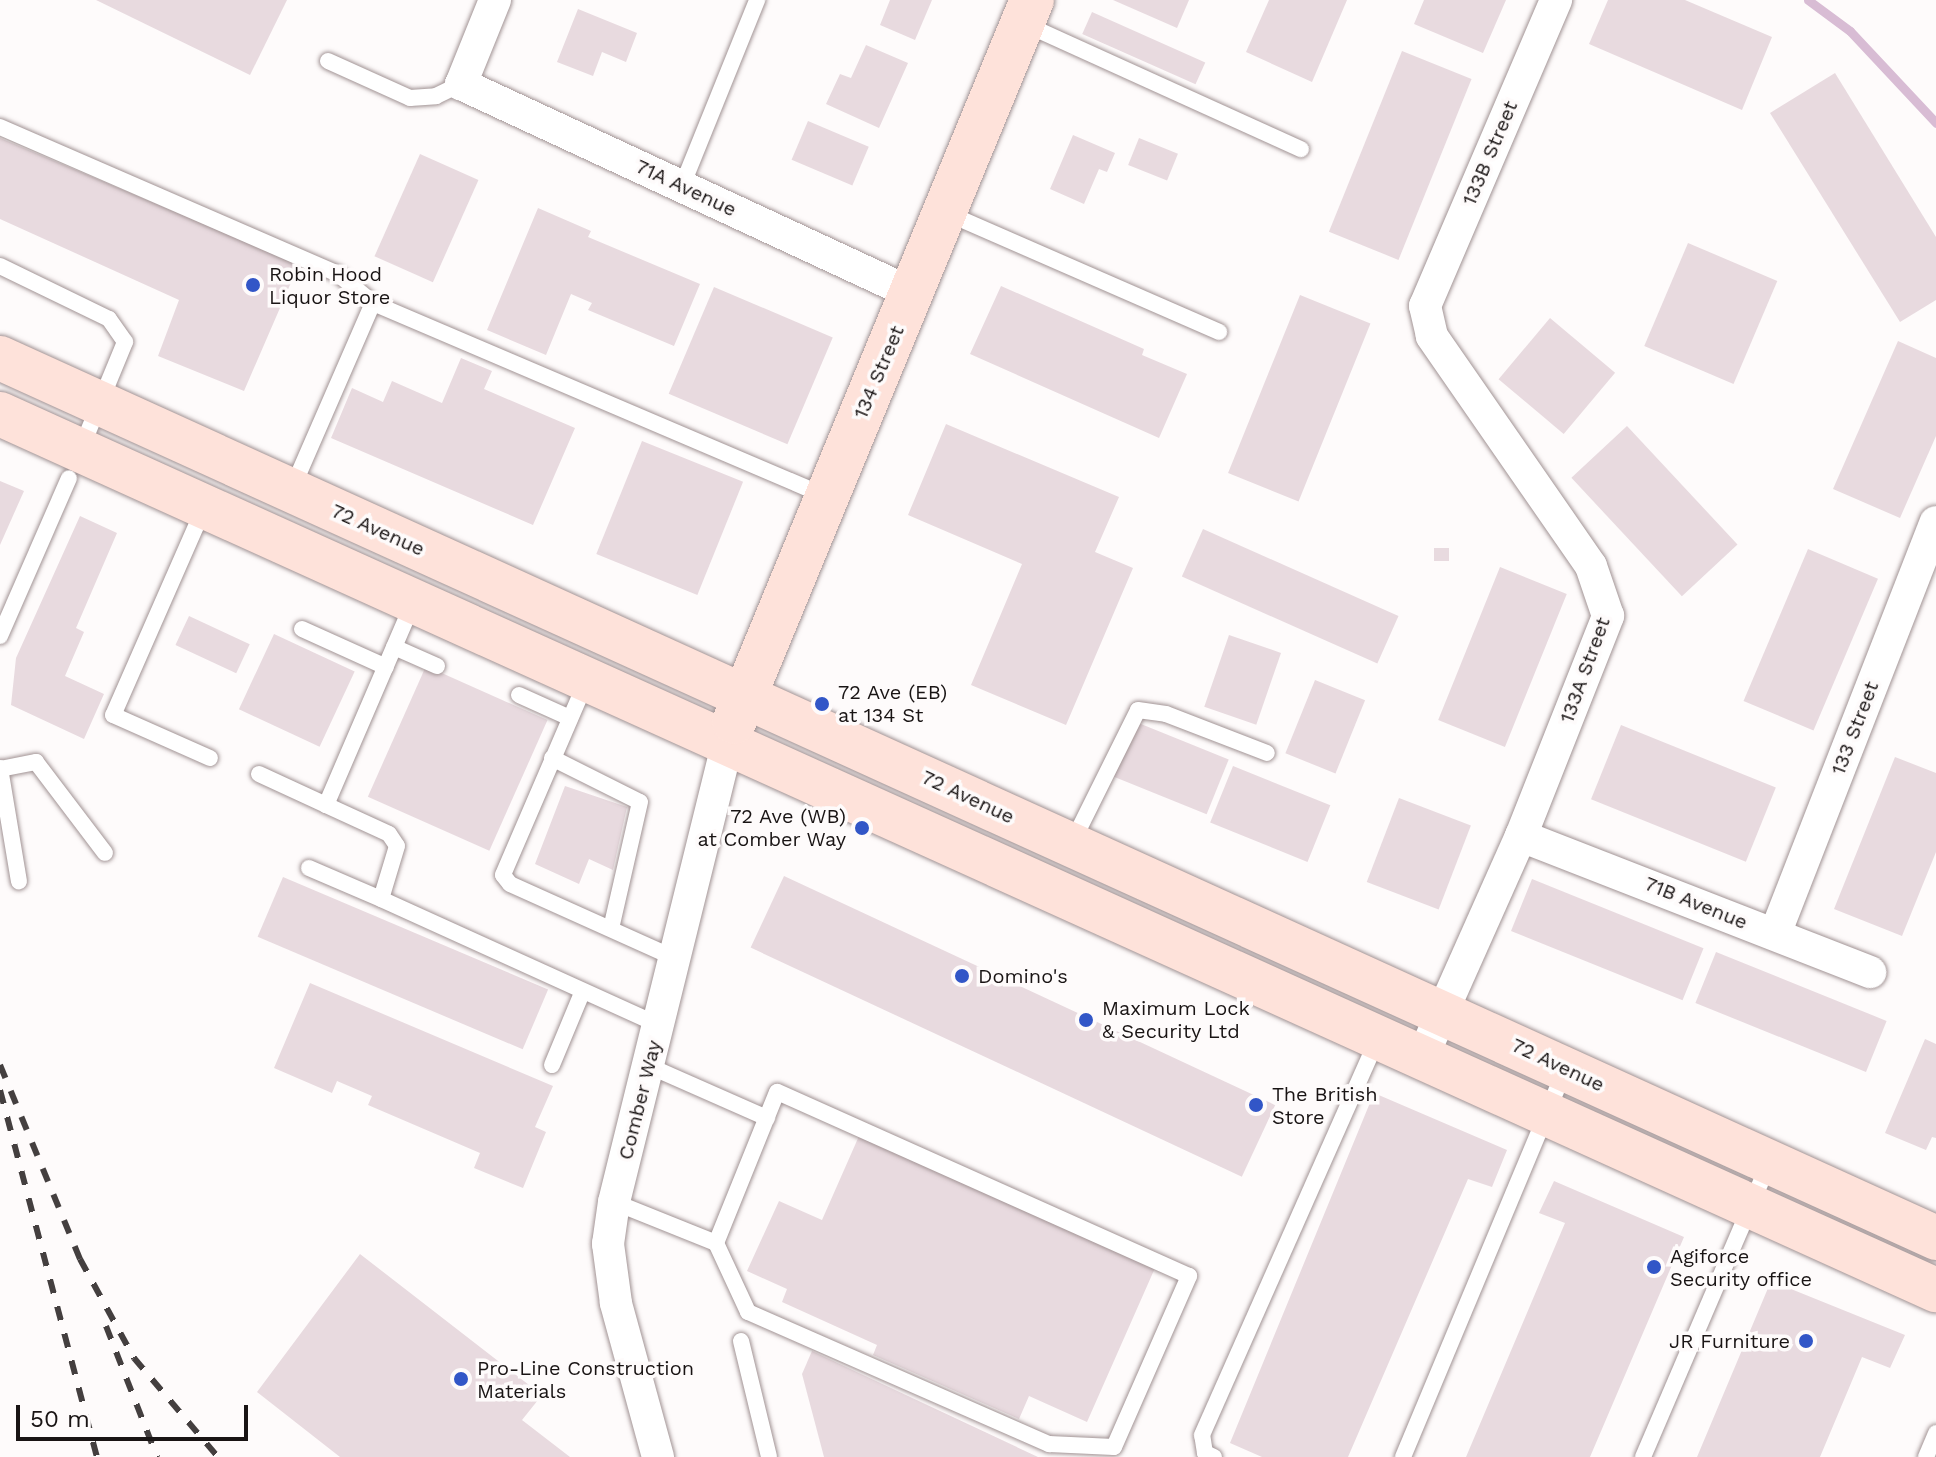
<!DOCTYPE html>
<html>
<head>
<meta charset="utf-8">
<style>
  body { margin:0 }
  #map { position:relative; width:1936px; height:1457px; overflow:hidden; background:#fefbfb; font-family:"Work Sans",sans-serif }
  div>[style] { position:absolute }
  .stream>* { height:9px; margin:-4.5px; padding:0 4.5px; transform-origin:4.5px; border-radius:4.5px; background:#d8bcd4 }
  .building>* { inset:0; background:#e8dadf; transform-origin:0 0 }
  .roads { filter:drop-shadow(0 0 2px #a19394) drop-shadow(0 0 2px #a19394) }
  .lane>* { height:16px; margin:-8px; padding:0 8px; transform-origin:8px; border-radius:8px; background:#fff }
  .street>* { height:32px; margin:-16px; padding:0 16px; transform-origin:16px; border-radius:16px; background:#fff }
  .secondary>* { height:44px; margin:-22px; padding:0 22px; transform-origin:22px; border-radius:22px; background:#fee2da }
  .rail>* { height:6px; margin-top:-3px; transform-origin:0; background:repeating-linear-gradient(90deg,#443f3f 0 14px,transparent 0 28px) }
  .dots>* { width:22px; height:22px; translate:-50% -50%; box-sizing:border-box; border:4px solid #fefbfb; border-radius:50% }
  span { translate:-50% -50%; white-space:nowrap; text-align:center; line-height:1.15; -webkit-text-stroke:7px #fefbfb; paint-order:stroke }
  .street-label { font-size:20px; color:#191414 }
  .poi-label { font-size:20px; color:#191414 }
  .left { translate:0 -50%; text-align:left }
  .right { translate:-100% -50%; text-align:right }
  .scale { position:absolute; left:16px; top:1405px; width:232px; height:36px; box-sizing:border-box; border:4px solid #191414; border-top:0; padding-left:10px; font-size:24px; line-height:28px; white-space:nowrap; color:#191414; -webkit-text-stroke:6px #fefbfb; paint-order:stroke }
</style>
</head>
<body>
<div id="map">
  <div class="stream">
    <div style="left:1808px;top:0;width:52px;rotate:36.4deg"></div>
    <div style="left:1850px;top:31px;width:126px;rotate:46.9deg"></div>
  </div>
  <div class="building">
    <div style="clip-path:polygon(96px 0,287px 0,250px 75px)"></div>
    <div style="clip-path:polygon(890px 0,932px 0,915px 40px,880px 25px)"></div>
    <div style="clip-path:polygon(1113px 0,1189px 0,1177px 28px)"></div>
    <div style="clip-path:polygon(1269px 0,1347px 0,1312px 82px,1246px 52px)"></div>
    <div style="clip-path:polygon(1424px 0,1506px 0,1483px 53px,1414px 24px)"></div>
    <div style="clip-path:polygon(1608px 0,1685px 0,1772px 37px,1742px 110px,1589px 44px)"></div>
    <div style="clip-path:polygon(578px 9px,637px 33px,626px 62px,602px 52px,593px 76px,557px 62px)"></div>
    <div style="left:1092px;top:12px;width:124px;height:24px;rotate:24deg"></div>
    <div style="clip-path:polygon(866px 45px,908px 63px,879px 128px,826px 104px,840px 74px,851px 78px)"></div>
    <div style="left:1402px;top:51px;width:75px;height:195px;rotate:22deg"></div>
    <div style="clip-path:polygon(1835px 73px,1936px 237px,1936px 300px,1900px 322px,1770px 113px)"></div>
    <div style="left:808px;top:121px;width:66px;height:42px;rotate:23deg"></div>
    <div style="clip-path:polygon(1073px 135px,1115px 153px,1107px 172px,1099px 169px,1084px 204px,1050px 189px)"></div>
    <div style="clip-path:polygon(0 138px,299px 264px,244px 391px,158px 356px,179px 300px,0 219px)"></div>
    <div style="left:1139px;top:138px;width:42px;height:29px;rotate:22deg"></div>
    <div style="left:420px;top:154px;width:64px;height:112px;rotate:24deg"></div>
    <div style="clip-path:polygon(538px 208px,591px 231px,588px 237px,700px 284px,674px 346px,588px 310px,592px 303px,571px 294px,546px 355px,487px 330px)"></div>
    <div style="left:1688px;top:243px;width:97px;height:112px;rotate:23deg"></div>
    <div style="clip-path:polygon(1001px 286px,1144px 349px,1142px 355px,1187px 374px,1159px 438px,970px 354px)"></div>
    <div style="left:714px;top:287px;width:129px;height:116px;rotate:23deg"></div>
    <div style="left:1300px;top:295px;width:76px;height:192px;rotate:22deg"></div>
    <div style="left:1550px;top:318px;width:85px;height:80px;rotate:40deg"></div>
    <div style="clip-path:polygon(1898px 341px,1936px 358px,1936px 436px,1900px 518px,1833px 489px)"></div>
    <div style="clip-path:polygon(461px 358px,492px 371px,484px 389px,575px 428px,533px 525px,331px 438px,352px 388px,383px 402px,392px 381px,442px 403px)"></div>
    <div style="clip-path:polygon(946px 424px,1119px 497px,1095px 552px,1133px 568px,1066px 725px,971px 685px,1022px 564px,908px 515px)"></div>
    <div style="left:1627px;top:426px;width:162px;height:76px;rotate:47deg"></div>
    <div style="left:642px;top:441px;width:109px;height:122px;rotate:22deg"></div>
    <div style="clip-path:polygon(0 481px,24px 491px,0 545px)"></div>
    <div style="clip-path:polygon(80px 516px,117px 533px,76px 628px,84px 632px,65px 676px,104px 694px,84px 739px,11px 705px,16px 658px)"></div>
    <div style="left:1203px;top:529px;width:214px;height:52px;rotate:24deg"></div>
    <div style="left:1434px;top:548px;width:15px;height:13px"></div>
    <div style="left:1808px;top:549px;width:76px;height:165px;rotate:23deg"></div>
    <div style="left:1500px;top:567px;width:72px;height:165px;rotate:22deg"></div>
    <div style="left:189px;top:616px;width:67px;height:32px;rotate:25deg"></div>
    <div style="left:274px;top:634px;width:89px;height:83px;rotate:25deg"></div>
    <div style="left:1229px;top:635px;width:55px;height:76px;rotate:19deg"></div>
    <div style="left:426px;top:666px;width:133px;height:143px;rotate:24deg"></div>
    <div style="left:1315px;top:680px;width:54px;height:79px;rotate:22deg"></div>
    <div style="left:1136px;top:722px;width:100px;height:59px;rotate:22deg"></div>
    <div style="left:1621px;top:725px;width:167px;height:80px;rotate:22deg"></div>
    <div style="clip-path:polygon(1895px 757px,1936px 773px,1936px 852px,1902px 936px,1834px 909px)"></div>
    <div style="left:1233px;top:766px;width:105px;height:61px;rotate:22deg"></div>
    <div style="clip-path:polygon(565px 786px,627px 807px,613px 870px,589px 859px,579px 884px,535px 864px)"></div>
    <div style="left:1399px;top:798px;width:77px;height:90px;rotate:21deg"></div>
    <div style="left:784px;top:876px;width:542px;height:79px;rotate:25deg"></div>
    <div style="left:283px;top:877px;width:288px;height:65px;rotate:23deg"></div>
    <div style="left:1532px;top:879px;width:185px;height:56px;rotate:22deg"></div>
    <div style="left:1716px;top:952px;width:184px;height:55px;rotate:22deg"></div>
    <div style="clip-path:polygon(310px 983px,553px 1086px,535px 1127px,546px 1132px,523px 1188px,474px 1168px,480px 1153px,368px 1105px,372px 1096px,337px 1081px,332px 1093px,274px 1068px)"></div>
    <div style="clip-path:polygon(1925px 1039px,1936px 1044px,1936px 1138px,1932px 1137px,1926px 1150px,1885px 1133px)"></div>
    <div style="clip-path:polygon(1374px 1093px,1507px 1150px,1492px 1187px,1468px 1179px,1348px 1457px,1262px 1457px,1230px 1443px)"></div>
    <div style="clip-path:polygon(859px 1136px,1155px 1268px,1087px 1422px,1029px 1396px,1019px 1419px,873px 1355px,877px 1345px,782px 1302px,787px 1289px,747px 1271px,779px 1201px,822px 1220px)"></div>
    <div style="clip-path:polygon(1554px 1181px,1684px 1237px,1590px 1457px,1466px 1457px,1565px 1223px,1539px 1213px)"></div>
    <div style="clip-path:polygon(360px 1254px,542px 1395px,522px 1420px,570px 1457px,340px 1457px,257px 1392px)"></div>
    <div style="clip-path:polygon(1771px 1281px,1905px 1335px,1890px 1368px,1862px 1357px,1820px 1457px,1697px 1457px)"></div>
    <div style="clip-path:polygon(812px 1351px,1038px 1457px,824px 1457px,802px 1374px)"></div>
  </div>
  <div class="roads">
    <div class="lane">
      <div style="left:1025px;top:24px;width:303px;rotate:24.4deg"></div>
      <div style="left:328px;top:61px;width:90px;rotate:24.3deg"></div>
      <div style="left:410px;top:98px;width:26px;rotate:-4deg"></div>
      <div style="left:436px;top:96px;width:28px;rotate:-26deg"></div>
      <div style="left:0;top:127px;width:369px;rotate:23.5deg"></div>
      <div style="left:338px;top:274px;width:45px;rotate:39.6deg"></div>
      <div style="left:373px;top:303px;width:491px;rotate:23.1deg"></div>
      <div style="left:682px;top:186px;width:201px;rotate:-68deg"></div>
      <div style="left:947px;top:213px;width:297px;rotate:23.6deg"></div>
      <div style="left:0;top:266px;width:121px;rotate:25.9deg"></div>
      <div style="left:109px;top:319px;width:28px;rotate:55deg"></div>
      <div style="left:125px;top:342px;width:116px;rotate:112.4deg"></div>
      <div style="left:292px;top:489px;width:203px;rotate:-66.5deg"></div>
      <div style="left:204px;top:508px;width:226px;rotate:113.7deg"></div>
      <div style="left:113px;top:715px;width:106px;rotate:23.9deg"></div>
      <div style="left:413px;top:603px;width:220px;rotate:113.3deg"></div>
      <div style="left:326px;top:805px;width:69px;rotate:24.7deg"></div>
      <div style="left:389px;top:834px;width:14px;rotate:56deg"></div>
      <div style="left:397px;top:846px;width:55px;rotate:106.8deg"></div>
      <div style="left:381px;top:899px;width:305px;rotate:24.4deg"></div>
      <div style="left:302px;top:629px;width:92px;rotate:24.3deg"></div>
      <div style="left:0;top:636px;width:172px;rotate:-66.4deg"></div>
      <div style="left:394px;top:647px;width:47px;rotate:23.8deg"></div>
      <div style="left:586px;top:682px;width:210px;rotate:113.3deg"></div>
      <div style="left:503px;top:875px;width:11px;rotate:52deg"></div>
      <div style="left:510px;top:884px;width:181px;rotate:24.2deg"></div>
      <div style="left:519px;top:695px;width:56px;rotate:24.3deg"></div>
      <div style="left:552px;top:758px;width:98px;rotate:26.6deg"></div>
      <div style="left:640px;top:802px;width:130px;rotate:102.9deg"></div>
      <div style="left:0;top:768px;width:115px;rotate:80.5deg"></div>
      <div style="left:0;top:769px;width:37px;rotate:-11deg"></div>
      <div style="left:36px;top:762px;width:114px;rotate:52.8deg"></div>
      <div style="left:259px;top:774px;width:74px;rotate:24.8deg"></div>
      <div style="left:1072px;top:843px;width:148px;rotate:-63.6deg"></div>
      <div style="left:1138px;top:710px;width:28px;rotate:8deg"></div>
      <div style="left:1166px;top:714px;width:108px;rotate:21.1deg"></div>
      <div style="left:309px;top:868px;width:78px;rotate:23.3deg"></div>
      <div style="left:552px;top:1065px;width:78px;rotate:-67.4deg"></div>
      <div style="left:649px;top:1066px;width:129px;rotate:23.8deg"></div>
      <div style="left:614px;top:1202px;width:110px;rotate:21.9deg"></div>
      <div style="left:716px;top:1243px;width:76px;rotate:65.1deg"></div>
      <div style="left:748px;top:1312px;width:329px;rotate:23.7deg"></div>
      <div style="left:1049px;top:1444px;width:65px;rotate:2.6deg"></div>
      <div style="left:1114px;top:1447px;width:187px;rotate:-66.3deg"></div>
      <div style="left:1189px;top:1276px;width:451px;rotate:-155.9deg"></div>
      <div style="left:777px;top:1092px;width:163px;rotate:112deg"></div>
      <div style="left:741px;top:1341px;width:119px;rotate:76.4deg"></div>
      <div style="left:1214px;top:1457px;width:10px;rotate:-156deg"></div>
      <div style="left:1205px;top:1453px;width:18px;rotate:-99deg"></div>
      <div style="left:1202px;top:1435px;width:431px;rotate:-66.1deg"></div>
      <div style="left:1403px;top:1457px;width:420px;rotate:-67.3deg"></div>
      <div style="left:1643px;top:1457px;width:320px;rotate:-66.8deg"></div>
      <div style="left:1926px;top:1457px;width:26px;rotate:-67deg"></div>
    </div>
    <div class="street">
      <div style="left:495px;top:0;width:91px;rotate:112deg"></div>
      <div style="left:461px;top:84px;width:497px;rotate:24.9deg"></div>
      <div style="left:1521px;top:836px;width:375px;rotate:21.3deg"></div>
      <div style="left:1775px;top:934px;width:442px;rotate:-68.7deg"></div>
      <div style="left:1422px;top:1058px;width:243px;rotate:-66deg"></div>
      <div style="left:1521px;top:836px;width:237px;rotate:-68.4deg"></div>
      <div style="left:1608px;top:616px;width:53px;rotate:-108.8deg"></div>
      <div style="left:1591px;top:566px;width:280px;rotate:-124.7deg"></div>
      <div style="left:1432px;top:336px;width:31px;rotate:-103deg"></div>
      <div style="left:1425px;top:306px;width:333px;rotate:-66.8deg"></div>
      <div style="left:658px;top:1457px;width:160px;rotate:-105.3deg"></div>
      <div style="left:616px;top:1303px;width:60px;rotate:-97.7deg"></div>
      <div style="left:608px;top:1244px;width:42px;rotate:-81.9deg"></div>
      <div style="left:614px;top:1202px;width:472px;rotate:-76.1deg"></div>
    </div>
    <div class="secondary">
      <div style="left:0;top:358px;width:2127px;rotate:24.44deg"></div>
      <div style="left:0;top:414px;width:2125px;rotate:24.35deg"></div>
      <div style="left:734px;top:722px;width:781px;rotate:-67.57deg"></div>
    </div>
  </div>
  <div class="rail">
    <div style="left:0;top:1065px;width:210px;rotate:67.6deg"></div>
    <div style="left:80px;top:1259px;width:113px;rotate:61.4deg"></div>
    <div style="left:134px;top:1358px;width:130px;rotate:49.7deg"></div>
    <div style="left:0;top:1090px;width:380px;rotate:75.2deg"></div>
    <div style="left:106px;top:1326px;width:141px;rotate:68.7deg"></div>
  </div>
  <div class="dots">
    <div style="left:253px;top:285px;background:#3256c7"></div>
    <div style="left:822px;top:704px;background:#3256c7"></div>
    <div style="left:862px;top:828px;background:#3256c7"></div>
    <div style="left:962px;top:976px;background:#3256c7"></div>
    <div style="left:1086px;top:1020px;background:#3256c7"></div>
    <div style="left:1256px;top:1105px;background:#3256c7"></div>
    <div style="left:1654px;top:1267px;background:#3256c7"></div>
    <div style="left:1806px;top:1341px;background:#3256c7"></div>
    <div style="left:461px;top:1379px;background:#3256c7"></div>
  </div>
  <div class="street-label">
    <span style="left:1490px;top:153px;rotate:-67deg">133B Street</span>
    <span style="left:686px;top:188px;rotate:25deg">71A Avenue</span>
    <span style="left:879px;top:372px;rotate:-67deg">134 Street</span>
    <span style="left:378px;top:530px;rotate:24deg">72 Avenue</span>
    <span style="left:1585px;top:670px;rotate:-70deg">133A Street</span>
    <span style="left:1855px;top:728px;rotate:-69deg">133 Street</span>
    <span style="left:968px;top:797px;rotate:25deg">72 Avenue</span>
    <span style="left:1696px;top:903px;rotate:22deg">71B Avenue</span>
    <span style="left:1558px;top:1065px;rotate:25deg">72 Avenue</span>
    <span style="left:640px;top:1100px;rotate:-76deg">Comber Way</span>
  </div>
  <div class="poi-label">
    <span class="left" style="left:269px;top:286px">Robin Hood<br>Liquor Store</span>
    <span class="left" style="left:838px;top:704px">72 Ave (EB)<br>at 134 St</span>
    <span class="right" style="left:846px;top:828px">72 Ave (WB)<br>at Comber Way</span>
    <span class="left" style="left:978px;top:976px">Domino's</span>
    <span class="left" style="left:1102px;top:1020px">Maximum Lock<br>&amp; Security Ltd</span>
    <span class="left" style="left:1272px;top:1106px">The British<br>Store</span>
    <span class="left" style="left:1670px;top:1268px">Agiforce<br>Security office</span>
    <span class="right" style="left:1790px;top:1341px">JR Furniture</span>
    <span class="left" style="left:477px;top:1380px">Pro-Line Construction<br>Materials</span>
  </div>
  <div class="scale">50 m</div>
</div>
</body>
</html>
